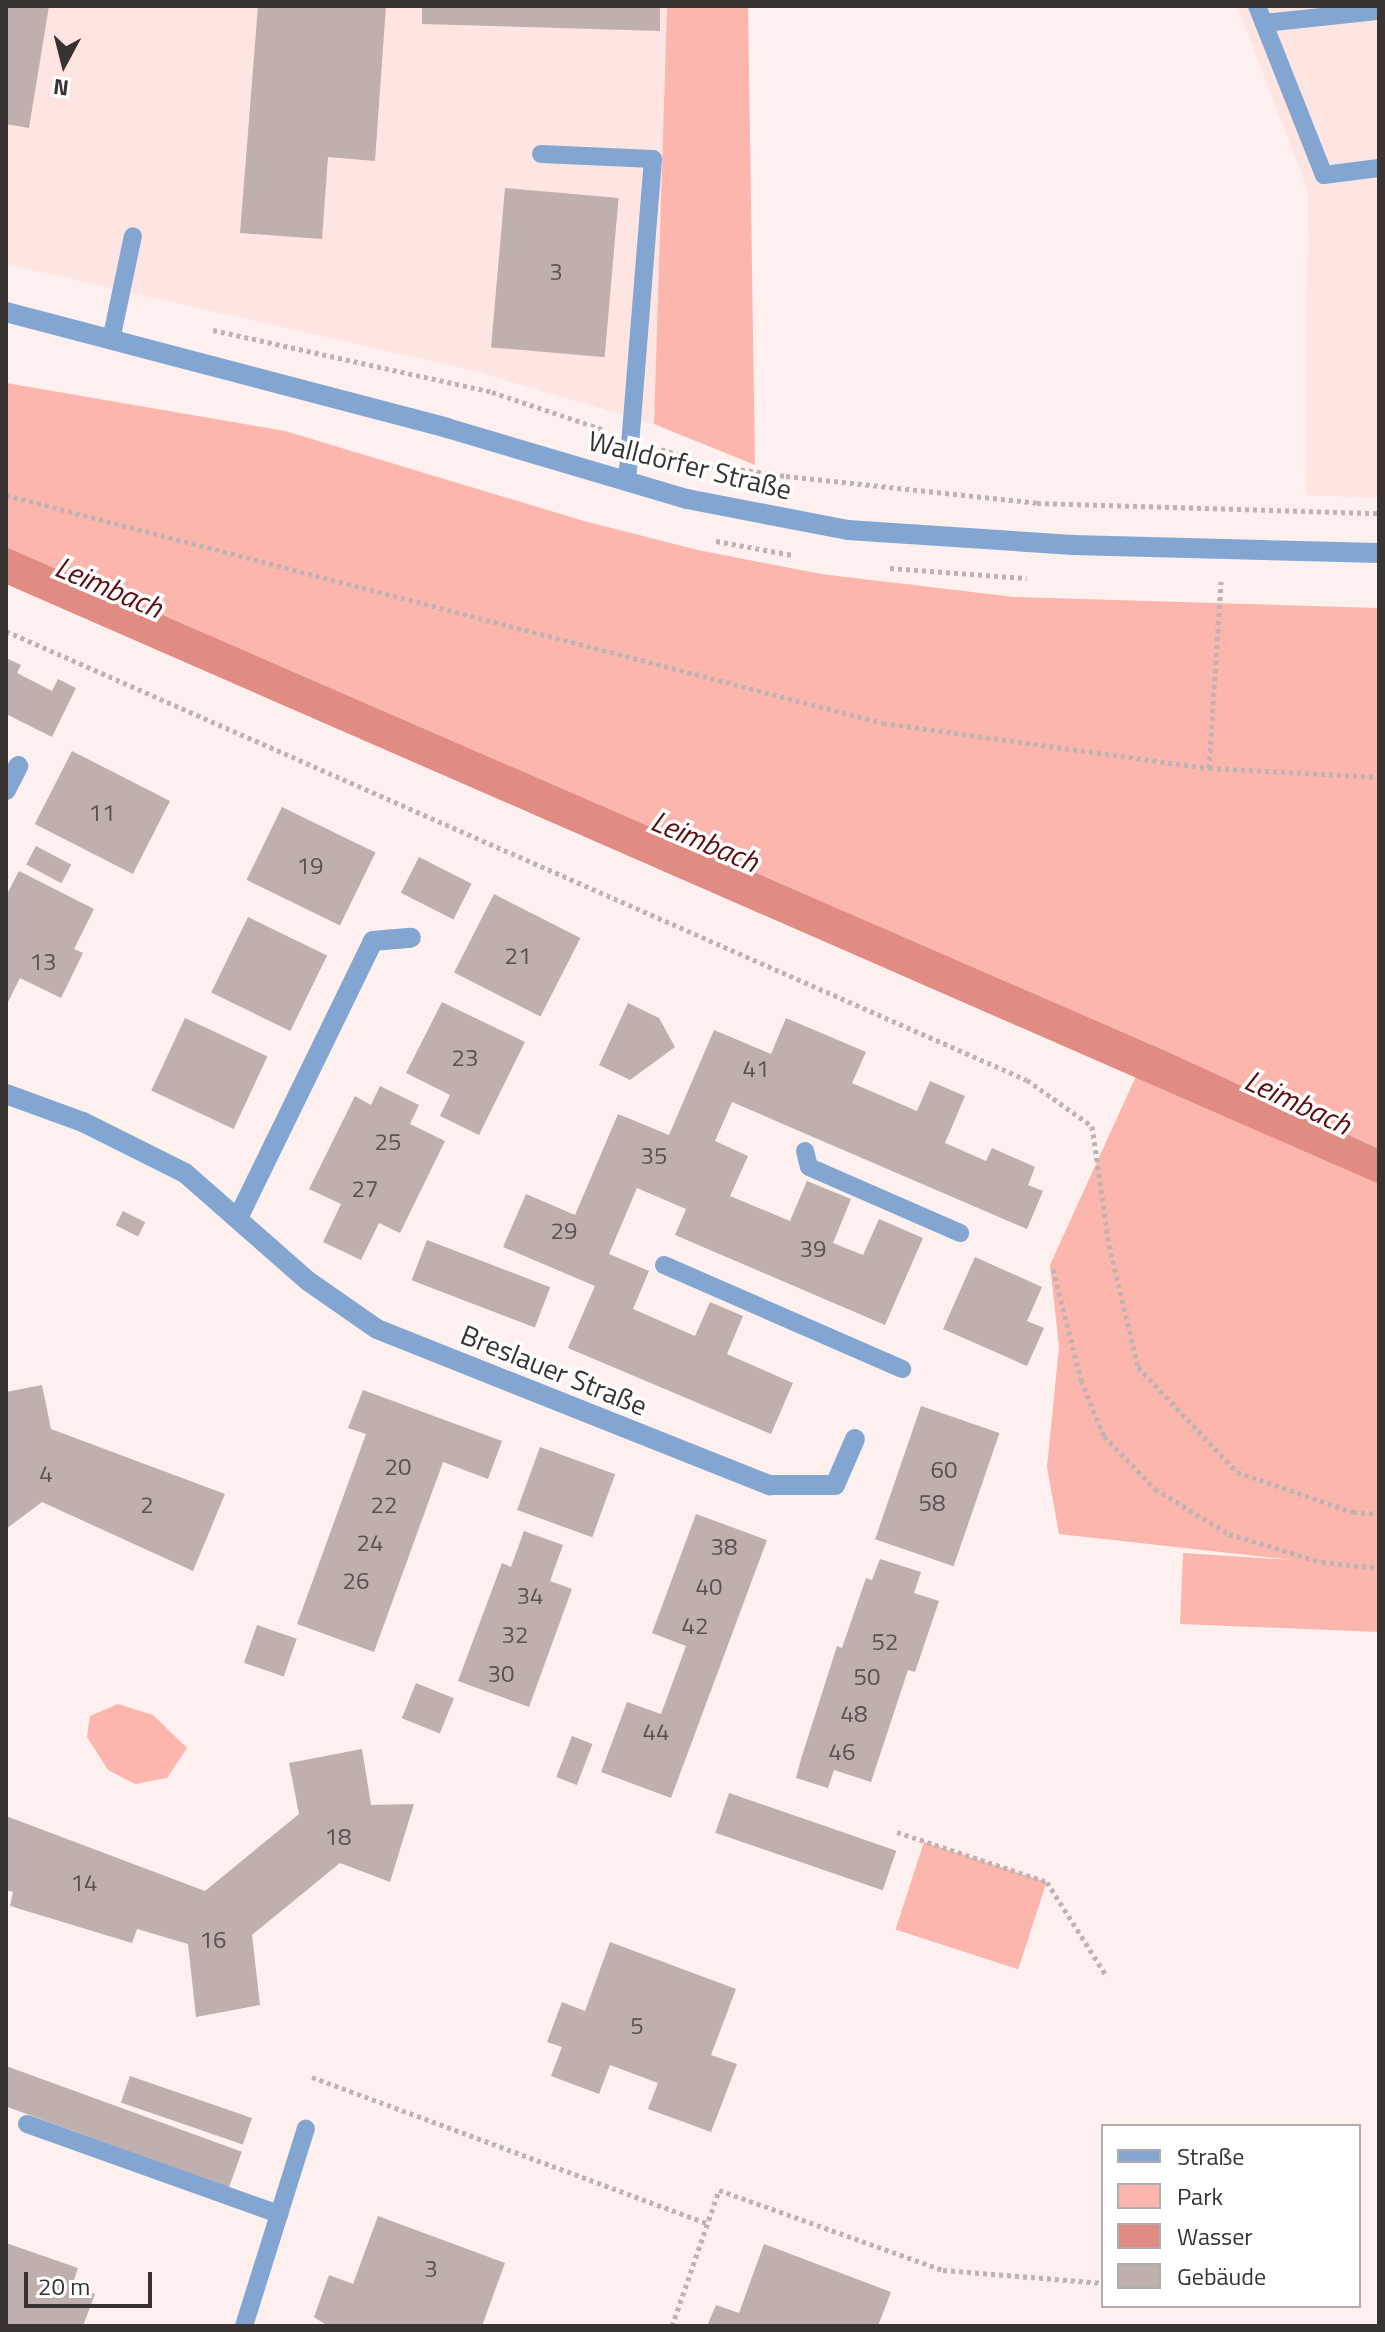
<!DOCTYPE html>
<html>
<head>
<meta charset="utf-8">
<style>
  body { margin:0 }
  #map { position:relative; width:1385px; height:2332px; overflow:hidden; background:#fdf0ef; font-family:"Titillium Web",sans-serif }
  div>[style] { position:absolute }
  .built>* { inset:0; background:#fee5e2 }
  .green>* { inset:0; background:#fcb6ae; transform-origin:0 0 }
  .water>* { inset:0; background:#e08c83 }
  .building>* { inset:0; background:#bfafad; transform-origin:0 0 }
  .path>* { height:5px; margin-top:-2.5px; transform-origin:0; background:repeating-linear-gradient(90deg,#bdb3b2 0 4px,transparent 0 8px) }
  .service>* { height:18px; margin:-9px; padding:0 9px; transform-origin:9px; border-radius:9px; background:#82a6d1 }
  .minor>* { height:20px; margin:-10px; padding:0 10px; transform-origin:10px; border-radius:10px; background:#82a6d1 }
  .tertiary>* { height:20px; margin:-10px; padding:0 10px; transform-origin:10px; border-radius:10px; background:#82a6d1 }
  span { translate:-50% -50%; white-space:nowrap; text-align:center; line-height:1.15; -webkit-text-stroke:7px #fff; paint-order:stroke }
  .number-label { font-size:24px; color:#5a5150 }
  .number-label span { -webkit-text-stroke-width:0 }
  .street-label { font-size:28px; color:#383231 }
  .water-label { font-size:30px; color:#5b100f; font-style:italic }
  .frame { position:absolute; inset:0; border:8px solid #383231; pointer-events:none }
  .legend { position:absolute; left:1101px; top:2124px; width:260px; height:184px; box-sizing:border-box; background:#fff; border:2px solid #afadad; margin:0; padding:10px 14px; list-style:none; font-size:24px; color:#383231 }
  .legend li { display:flex; align-items:center; gap:16px; height:40px }
  .legend b { width:40px; border:2px solid #afadad }
  .north { position:absolute; left:24px; top:24px; width:80px; height:80px; -webkit-text-stroke:6px #fff; paint-order:stroke; rotate:187deg; font-size:22px; font-weight:700; line-height:32px; text-align:center; color:#383231 }
  .north::after { content:''; display:block; margin:auto; width:28px; height:36px; background:#383231; clip-path:polygon(50% 0,100% 100%,50% 72%,0 100%) }
  .scale { position:absolute; left:24px; top:2272px; width:128px; height:36px; box-sizing:border-box; border:4px solid #383231; border-top:0; padding-left:10px; font-size:24px; line-height:28px; white-space:nowrap; color:#383231; -webkit-text-stroke:6px #fff; paint-order:stroke }
</style>
</head>
<body>
<div id="map">
  <div class="built">
    <div style="clip-path:polygon(6px 6px,667px 6px,654px 424px,471px 370px,6px 264px)"></div>
    <div style="clip-path:polygon(1237px 6px,1379px 6px,1379px 498px,1306px 495px,1308px 191px)"></div>
  </div>
  <div class="green">
    <div style="clip-path:polygon(667px 6px,748px 6px,755px 465px,654px 424px)"></div>
    <div style="clip-path:polygon(6px 383px,285px 431px,584px 521px,698px 550px,821px 574px,1014px 597px,1379px 608px,1379px 1149px,1166px 1051px,6px 547px)"></div>
    <div style="clip-path:polygon(1137px 1074px,1379px 1184px,1379px 1632px,1180px 1624px,1183px 1553px,1293px 1560px,1059px 1534px,1047px 1467px,1059px 1347px,1050px 1265px)"></div>
    <div style="clip-path:polygon(118px 1704px,153px 1715px,187px 1748px,167px 1778px,135px 1784px,108px 1770px,87px 1737px,90px 1716px)"></div>
    <div style="left:924px;top:1842px;width:129px;height:92px;rotate:18deg"></div>
  </div>
  <div class="water">
    <div style="clip-path:polygon(6px 547px,1166px 1051px,1379px 1149px,1379px 1184px,6px 584px)"></div>
  </div>
  <div class="building">
    <div style="clip-path:polygon(6px 6px,49px 6px,29px 128px,6px 124px)"></div>
    <div style="clip-path:polygon(258px 6px,386px 6px,375px 161px,328px 157px,322px 239px,240px 233px)"></div>
    <div style="clip-path:polygon(422px 6px,660px 6px,660px 31px,422px 24px)"></div>
    <div style="left:505px;top:188px;width:114px;height:160px;rotate:5deg"></div>
    <div style="clip-path:polygon(6px 658px,21px 665px,17px 673px,52px 691px,58px 679px,76px 688px,52px 737px,6px 714px)"></div>
    <div style="left:72px;top:751px;width:110px;height:82px;rotate:27deg"></div>
    <div style="left:282px;top:807px;width:104px;height:81px;rotate:26deg"></div>
    <div style="left:36px;top:846px;width:40px;height:21px;rotate:28deg"></div>
    <div style="left:419px;top:857px;width:59px;height:40px;rotate:27deg"></div>
    <div style="clip-path:polygon(19px 871px,94px 909px,74px 949px,83px 953px,61px 998px,20px 978px,6px 1006px,6px 896px)"></div>
    <div style="left:494px;top:894px;width:97px;height:88px;rotate:27deg"></div>
    <div style="left:248px;top:917px;width:88px;height:84px;rotate:26deg"></div>
    <div style="clip-path:polygon(442px 1002px,525px 1042px,479px 1135px,440px 1116px,450px 1095px,406px 1073px)"></div>
    <div style="clip-path:polygon(628px 1003px,659px 1018px,675px 1047px,630px 1080px,599px 1065px)"></div>
    <div style="left:185px;top:1018px;width:91px;height:80px;rotate:25deg"></div>
    <div style="clip-path:polygon(786px 1018px,866px 1052px,852px 1083px,917px 1111px,930px 1081px,965px 1096px,945px 1143px,986px 1161px,992px 1148px,1035px 1167px,1028px 1185px,1043px 1191px,1027px 1229px,732px 1102px,715px 1141px,748px 1156px,730px 1196px,790px 1221px,807px 1181px,851px 1199px,833px 1243px,863px 1255px,879px 1219px,923px 1238px,885px 1325px,675px 1235px,686px 1209px,637px 1188px,609px 1254px,649px 1271px,633px 1309px,695px 1336px,710px 1302px,743px 1316px,727px 1354px,793px 1383px,771px 1434px,568px 1348px,595px 1286px,503px 1247px,526px 1194px,575px 1215px,618px 1114px,669px 1135px,714px 1030px,771px 1054px)"></div>
    <div style="clip-path:polygon(380px 1086px,419px 1105px,410px 1124px,445px 1141px,400px 1233px,379px 1223px,361px 1260px,323px 1242px,341px 1204px,309px 1189px,355px 1096px,371px 1105px)"></div>
    <div style="left:123px;top:1211px;width:25px;height:16px;rotate:27deg"></div>
    <div style="left:427px;top:1240px;width:132px;height:43px;rotate:21deg"></div>
    <div style="clip-path:polygon(975px 1257px,1042px 1287px,1027px 1321px,1044px 1328px,1027px 1366px,943px 1329px)"></div>
    <div style="clip-path:polygon(42px 1385px,51px 1429px,225px 1494px,193px 1571px,42px 1502px,6px 1529px,6px 1392px)"></div>
    <div style="clip-path:polygon(363px 1390px,502px 1441px,488px 1479px,443px 1462px,374px 1652px,297px 1624px,366px 1434px,348px 1428px)"></div>
    <div style="left:921px;top:1406px;width:83px;height:141px;rotate:19deg"></div>
    <div style="left:540px;top:1447px;width:80px;height:67px;rotate:20deg"></div>
    <div style="clip-path:polygon(696px 1514px,767px 1540px,671px 1798px,601px 1772px,627px 1702px,661px 1714px,686px 1646px,652px 1633px)"></div>
    <div style="clip-path:polygon(524px 1531px,563px 1545px,550px 1581px,572px 1589px,529px 1707px,458px 1681px,502px 1563px,511px 1567px)"></div>
    <div style="clip-path:polygon(880px 1559px,921px 1572px,914px 1593px,939px 1601px,915px 1672px,908px 1670px,871px 1782px,834px 1770px,828px 1788px,796px 1778px,801px 1759px,837px 1646px,842px 1648px,866px 1578px,872px 1580px)"></div>
    <div style="left:257px;top:1625px;width:42px;height:40px;rotate:19deg"></div>
    <div style="left:416px;top:1683px;width:41px;height:38px;rotate:22deg"></div>
    <div style="left:572px;top:1736px;width:22px;height:44px;rotate:21deg"></div>
    <div style="clip-path:polygon(362px 1749px,371px 1805px,414px 1804px,390px 1882px,340px 1863px,252px 1935px,260px 2005px,196px 2017px,188px 1944px,137px 1929px,132px 1943px,10px 1906px,13px 1892px,6px 1890px,6px 1816px,205px 1891px,299px 1814px,289px 1763px)"></div>
    <div style="left:729px;top:1793px;width:177px;height:42px;rotate:19deg"></div>
    <div style="clip-path:polygon(610px 1942px,736px 1989px,711px 2055px,737px 2064px,711px 2132px,648px 2109px,658px 2083px,610px 2065px,599px 2094px,551px 2076px,562px 2047px,547px 2042px,562px 2002px,585px 2011px)"></div>
    <div style="left:6px;top:2066px;width:251px;height:38px;rotate:20deg"></div>
    <div style="left:130px;top:2076px;width:129px;height:28px;rotate:19deg"></div>
    <div style="clip-path:polygon(378px 2216px,505px 2263px,482px 2326px,328px 2326px,314px 2317px,329px 2275px,353px 2284px)"></div>
    <div style="clip-path:polygon(6px 2243px,78px 2268px,72px 2286px,95px 2294px,83px 2326px,6px 2326px)"></div>
    <div style="clip-path:polygon(764px 2244px,891px 2292px,878px 2326px,707px 2326px,716px 2305px,739px 2313px)"></div>
  </div>
  <div class="path">
    <div style="left:213px;top:330px;width:286px;rotate:12.5deg"></div>
    <div style="left:492px;top:392px;width:116px;rotate:18.6deg"></div>
    <div style="left:661px;top:449px;width:51px;rotate:18.4deg"></div>
    <div style="left:709px;top:465px;width:78px;rotate:8.1deg"></div>
    <div style="left:786px;top:476px;width:252px;rotate:6.1deg"></div>
    <div style="left:1037px;top:503px;width:342px;rotate:1.7deg"></div>
    <div style="left:6px;top:495px;width:906px;rotate:14.57deg"></div>
    <div style="left:883px;top:723px;width:329px;rotate:7.9deg"></div>
    <div style="left:1209px;top:768px;width:170px;rotate:3deg"></div>
    <div style="left:716px;top:541px;width:78px;rotate:10.3deg"></div>
    <div style="left:890px;top:568px;width:137px;rotate:4.2deg"></div>
    <div style="left:6px;top:631px;width:1115px;rotate:23.74deg"></div>
    <div style="left:1027px;top:1080px;width:80px;rotate:35.3deg"></div>
    <div style="left:1092px;top:1126px;width:120px;rotate:81.9deg"></div>
    <div style="left:1109px;top:1245px;width:125px;rotate:76.6deg"></div>
    <div style="left:1138px;top:1367px;width:144px;rotate:46.7deg"></div>
    <div style="left:1237px;top:1472px;width:123px;rotate:19deg"></div>
    <div style="left:1353px;top:1512px;width:26px;rotate:4deg"></div>
    <div style="left:1209px;top:768px;width:187px;rotate:-86.3deg"></div>
    <div style="left:1053px;top:1269px;width:114px;rotate:75.8deg"></div>
    <div style="left:1081px;top:1380px;width:61px;rotate:67.7deg"></div>
    <div style="left:1104px;top:1436px;width:74px;rotate:46.1deg"></div>
    <div style="left:1155px;top:1489px;width:87px;rotate:31.3deg"></div>
    <div style="left:1229px;top:1534px;width:97px;rotate:16.8deg"></div>
    <div style="left:1322px;top:1562px;width:57px;rotate:6deg"></div>
    <div style="left:897px;top:1832px;width:158px;rotate:18.4deg"></div>
    <div style="left:1047px;top:1882px;width:112px;rotate:57.7deg"></div>
    <div style="left:312px;top:2077px;width:421px;rotate:20.3deg"></div>
    <div style="left:672px;top:2326px;width:144px;rotate:-70.9deg"></div>
    <div style="left:719px;top:2190px;width:238px;rotate:19.7deg"></div>
    <div style="left:943px;top:2270px;width:161px;rotate:4.6deg"></div>
  </div>
  <div class="service">
    <div style="left:1257px;top:6px;width:182px;rotate:68.4deg"></div>
    <div style="left:1324px;top:175px;width:55px;rotate:-7.3deg"></div>
    <div style="left:1264px;top:23px;width:116px;rotate:-6deg"></div>
    <div style="left:541px;top:154px;width:112px;rotate:2.6deg"></div>
    <div style="left:653px;top:159px;width:323px;rotate:94.6deg"></div>
    <div style="left:111px;top:340px;width:106px;rotate:-78.1deg"></div>
    <div style="left:805px;top:1151px;width:16px;rotate:76deg"></div>
    <div style="left:809px;top:1167px;width:165px;rotate:23.6deg"></div>
    <div style="left:664px;top:1265px;width:260px;rotate:23.6deg"></div>
    <div style="left:27px;top:2124px;width:268px;rotate:19.7deg"></div>
    <div style="left:244px;top:2326px;width:207px;rotate:-72.6deg"></div>
  </div>
  <div class="minor">
    <div style="left:6px;top:790px;width:27px;rotate:-63deg"></div>
    <div style="left:6px;top:1094px;width:82px;rotate:20deg"></div>
    <div style="left:83px;top:1122px;width:114px;rotate:26.6deg"></div>
    <div style="left:185px;top:1173px;width:164px;rotate:41.3deg"></div>
    <div style="left:308px;top:1281px;width:84px;rotate:34.8deg"></div>
    <div style="left:377px;top:1329px;width:423px;rotate:21.7deg"></div>
    <div style="left:770px;top:1485px;width:65px"></div>
    <div style="left:835px;top:1485px;width:50px;rotate:-66.5deg"></div>
    <div style="left:239px;top:1216px;width:306px;rotate:-64deg"></div>
    <div style="left:373px;top:941px;width:38px;rotate:-5deg"></div>
  </div>
  <div class="tertiary">
    <div style="left:6px;top:312px;width:456px;rotate:14.7deg"></div>
    <div style="left:447px;top:428px;width:250px;rotate:16.5deg"></div>
    <div style="left:687px;top:499px;width:164px;rotate:10.9deg"></div>
    <div style="left:848px;top:530px;width:225px;rotate:3.8deg"></div>
    <div style="left:1073px;top:545px;width:306px;rotate:1.5deg"></div>
  </div>
  <div class="number-label">
    <span style="left:556px;top:272px">3</span>
    <span style="left:102px;top:813px">11</span>
    <span style="left:310px;top:866px">19</span>
    <span style="left:518px;top:956px">21</span>
    <span style="left:43px;top:962px">13</span>
    <span style="left:465px;top:1058px">23</span>
    <span style="left:756px;top:1069px">41</span>
    <span style="left:388px;top:1142px">25</span>
    <span style="left:654px;top:1156px">35</span>
    <span style="left:365px;top:1189px">27</span>
    <span style="left:564px;top:1231px">29</span>
    <span style="left:813px;top:1249px">39</span>
    <span style="left:398px;top:1467px">20</span>
    <span style="left:944px;top:1470px">60</span>
    <span style="left:46px;top:1474px">4</span>
    <span style="left:932px;top:1503px">58</span>
    <span style="left:147px;top:1505px">2</span>
    <span style="left:384px;top:1505px">22</span>
    <span style="left:370px;top:1543px">24</span>
    <span style="left:724px;top:1547px">38</span>
    <span style="left:356px;top:1581px">26</span>
    <span style="left:709px;top:1587px">40</span>
    <span style="left:530px;top:1596px">34</span>
    <span style="left:695px;top:1626px">42</span>
    <span style="left:515px;top:1635px">32</span>
    <span style="left:885px;top:1642px">52</span>
    <span style="left:501px;top:1674px">30</span>
    <span style="left:867px;top:1677px">50</span>
    <span style="left:854px;top:1714px">48</span>
    <span style="left:656px;top:1732px">44</span>
    <span style="left:842px;top:1752px">46</span>
    <span style="left:338px;top:1837px">18</span>
    <span style="left:84px;top:1883px">14</span>
    <span style="left:213px;top:1940px">16</span>
    <span style="left:637px;top:2026px">5</span>
    <span style="left:431px;top:2269px">3</span>
  </div>
  <div class="street-label">
    <span style="left:690px;top:465px;rotate:14deg">Walldorfer Straße</span>
    <span style="left:554px;top:1370px;rotate:22deg">Breslauer Straße</span>
  </div>
  <div class="water-label">
    <span style="left:109px;top:587px;rotate:23deg">Leimbach</span>
    <span style="left:705px;top:841px;rotate:23deg">Leimbach</span>
    <span style="left:1298px;top:1102px;rotate:25deg">Leimbach</span>
  </div>
  <div class="frame"></div>
  <ul class="legend">
  <li><b style="height:10px;background:#82a6d1"></b>Straße</li>
  <li><b style="height:22px;background:#fcb6ae"></b>Park</li>
  <li><b style="height:22px;background:#e08c83"></b>Wasser</li>
  <li><b style="height:22px;background:#bfafad"></b>Gebäude</li>
  </ul>
  <div class="north">N</div>
  <div class="scale">20 m</div>
</div>
</body>
</html>
